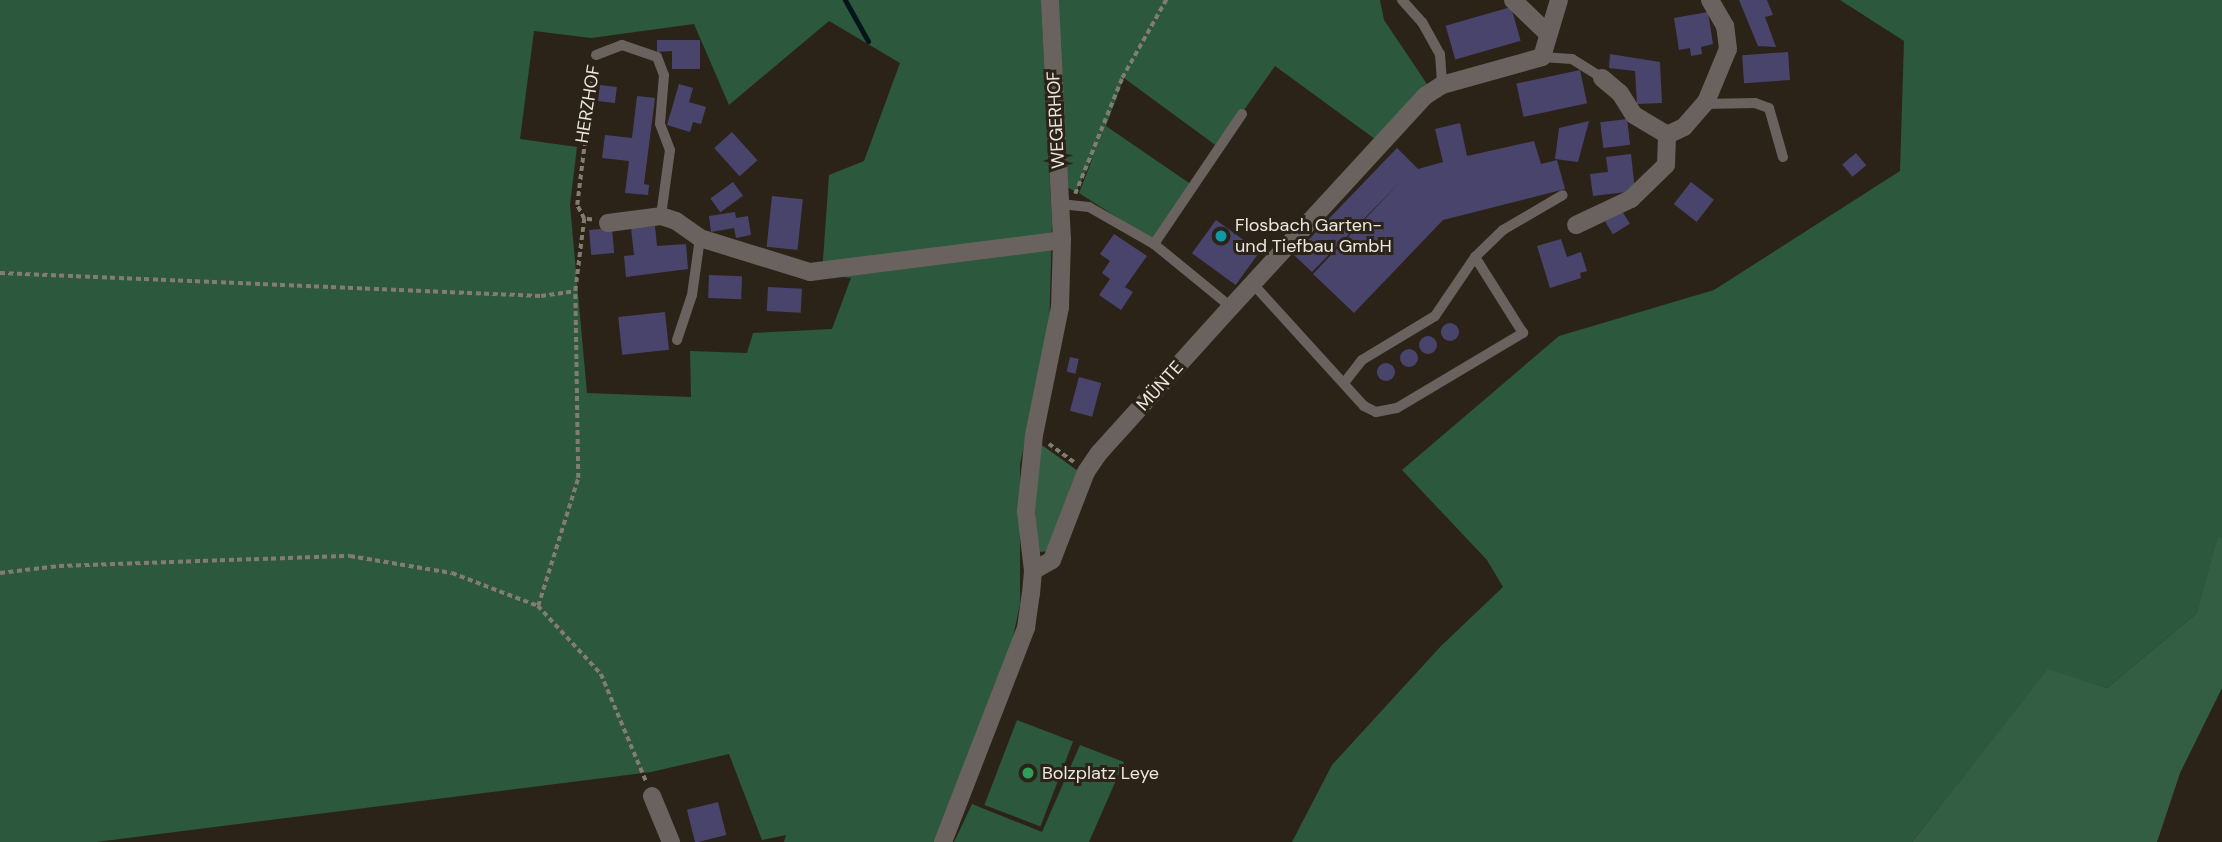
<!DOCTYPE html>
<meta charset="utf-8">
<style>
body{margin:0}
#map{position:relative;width:2222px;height:842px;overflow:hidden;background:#2c2318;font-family:"DM Sans",sans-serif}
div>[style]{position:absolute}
.green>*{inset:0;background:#2c583d;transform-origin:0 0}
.forest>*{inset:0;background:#335e44}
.stream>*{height:5px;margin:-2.5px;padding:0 2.5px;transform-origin:2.5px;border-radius:2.5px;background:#031519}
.building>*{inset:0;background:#49446c;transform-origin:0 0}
.round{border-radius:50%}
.path>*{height:3.5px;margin-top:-1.75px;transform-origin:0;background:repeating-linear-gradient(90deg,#837c72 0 5px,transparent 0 8.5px)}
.service>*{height:10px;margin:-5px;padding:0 5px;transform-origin:5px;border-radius:5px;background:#69625e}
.minor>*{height:18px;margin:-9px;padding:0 9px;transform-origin:9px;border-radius:9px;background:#69625e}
.dots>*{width:19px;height:19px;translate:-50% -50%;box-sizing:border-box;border:4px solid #2c2318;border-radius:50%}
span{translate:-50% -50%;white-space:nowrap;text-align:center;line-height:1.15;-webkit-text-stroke:6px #2c2318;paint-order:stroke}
.street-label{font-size:18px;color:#ede7df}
.poi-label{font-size:18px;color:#ede7df}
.left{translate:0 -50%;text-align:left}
</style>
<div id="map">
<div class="green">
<div style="clip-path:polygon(evenodd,0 0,1041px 0,1052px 224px,1049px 335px,1020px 464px,1020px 604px,1012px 642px,935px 842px,784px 842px,786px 835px,762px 840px,729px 754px,651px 772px,96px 842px,0 842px,0 0,829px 21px,900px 63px,864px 161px,829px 175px,822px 274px,851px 278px,832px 329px,753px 333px,747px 353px,690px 351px,691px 397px,587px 393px,570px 205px,577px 147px,520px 139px,534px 31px,591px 38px,694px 24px,729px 105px,829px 21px)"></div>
<div style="clip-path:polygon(1056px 0,1380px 0,1384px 20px,1427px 84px,1379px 142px,1275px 66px,1218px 147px,1124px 78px,1106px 126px,1192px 185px,1154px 241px,1079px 193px,1094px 155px,1076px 192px,1065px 186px)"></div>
<div style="clip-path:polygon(1840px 0,2222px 0,2222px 538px,2197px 613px,2107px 688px,2048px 670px,1912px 842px,1292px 842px,1332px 765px,1441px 646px,1503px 587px,1487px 560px,1402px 470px,1559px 336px,1714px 290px,1900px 171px,1904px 41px)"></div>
<div style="left:1017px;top:720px;width:60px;height:91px;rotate:21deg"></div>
<div style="clip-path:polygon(1080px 745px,1124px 762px,1089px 842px,954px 842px,972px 804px,1042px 832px)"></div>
</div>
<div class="forest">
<div style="clip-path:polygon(1039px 443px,1078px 471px,1051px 551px,1038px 552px,1033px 480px)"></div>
<div style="clip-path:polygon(2218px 537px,2222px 538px,2222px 688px,2180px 773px,2157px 842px,1912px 842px,2048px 669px,2107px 688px,2197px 613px)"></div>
</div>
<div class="stream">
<div style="left:845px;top:0;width:47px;rotate:60.7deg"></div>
</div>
<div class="building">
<div style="clip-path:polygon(1739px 0,1767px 0,1773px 15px,1765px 17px,1776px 47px,1758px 46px)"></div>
<div style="left:1511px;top:7px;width:35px;height:68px;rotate:74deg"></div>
<div style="clip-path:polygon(1708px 12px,1713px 44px,1701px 47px,1702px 54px,1691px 56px,1690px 48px,1679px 50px,1674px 18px)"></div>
<div style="clip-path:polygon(657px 40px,700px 40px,700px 69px,672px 69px,672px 51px,657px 52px)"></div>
<div style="left:1788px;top:52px;width:28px;height:46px;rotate:86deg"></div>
<div style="clip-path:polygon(1610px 54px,1660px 62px,1662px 103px,1637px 104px,1635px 71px,1609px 68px)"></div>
<div style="left:1580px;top:70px;width:34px;height:65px;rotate:78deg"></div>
<div style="clip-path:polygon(679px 84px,693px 88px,689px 102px,706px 107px,701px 124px,693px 122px,690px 132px,667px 125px)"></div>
<div style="left:600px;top:85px;width:17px;height:16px;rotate:7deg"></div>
<div style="clip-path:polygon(637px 96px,655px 98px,644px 184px,649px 185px,648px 195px,625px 193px,629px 161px,602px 158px,605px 135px,632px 138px)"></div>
<div style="left:1627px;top:119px;width:26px;height:27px;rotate:83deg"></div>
<div style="clip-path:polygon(1589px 121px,1578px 162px,1555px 159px,1559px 128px)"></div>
<div style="clip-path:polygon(1460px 123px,1467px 156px,1534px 141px,1541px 164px,1557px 160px,1565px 189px,1443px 220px,1354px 313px,1313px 274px,1401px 181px,1312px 272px,1294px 255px,1397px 148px,1418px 169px,1443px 162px,1435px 129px)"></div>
<div style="left:732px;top:132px;width:38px;height:24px;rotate:48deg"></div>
<div style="left:1856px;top:153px;width:16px;height:18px;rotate:50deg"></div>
<div style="clip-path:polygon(1631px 154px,1635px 191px,1593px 196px,1590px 174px,1608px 172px,1606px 157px)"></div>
<div style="left:733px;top:182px;width:17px;height:28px;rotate:54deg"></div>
<div style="left:1691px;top:182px;width:29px;height:28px;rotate:38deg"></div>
<div style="left:772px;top:196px;width:31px;height:51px;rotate:6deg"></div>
<div style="left:1622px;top:211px;width:15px;height:20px;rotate:58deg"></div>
<div style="clip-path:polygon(735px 212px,736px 218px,748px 216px,751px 235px,736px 238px,734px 228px,711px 232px,709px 216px)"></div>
<div style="left:1216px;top:220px;width:54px;height:41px;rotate:36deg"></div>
<div style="clip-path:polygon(655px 226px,657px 246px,686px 244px,688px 269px,626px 277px,624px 256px,634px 255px,631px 228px)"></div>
<div style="left:612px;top:228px;width:25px;height:23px;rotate:85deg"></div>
<div style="clip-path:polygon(1114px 234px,1147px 256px,1125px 287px,1133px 292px,1121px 310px,1099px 295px,1110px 279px,1102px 273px,1110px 261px,1100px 254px)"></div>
<div style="clip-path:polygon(1561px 239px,1567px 257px,1581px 252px,1587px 271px,1580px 273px,1581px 278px,1550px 288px,1537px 246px)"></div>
<div style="left:709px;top:275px;width:33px;height:23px;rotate:2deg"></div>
<div style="left:768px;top:287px;width:34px;height:24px;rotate:3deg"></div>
<div style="left:665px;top:312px;width:38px;height:47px;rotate:84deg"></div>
<div class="round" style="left:1441px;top:323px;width:18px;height:18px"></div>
<div class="round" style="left:1419px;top:336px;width:18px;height:18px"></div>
<div class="round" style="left:1400px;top:349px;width:18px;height:18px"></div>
<div style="left:1070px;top:357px;width:9px;height:15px;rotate:13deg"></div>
<div class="round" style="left:1377px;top:363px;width:18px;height:18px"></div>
<div style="left:1079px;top:377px;width:23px;height:35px;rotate:15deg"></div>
<div style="left:718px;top:802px;width:34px;height:32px;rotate:76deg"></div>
</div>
<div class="path">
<div style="left:1075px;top:194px;width:125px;rotate:-67.9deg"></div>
<div style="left:1122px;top:78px;width:90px;rotate:-60.6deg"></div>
<div style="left:592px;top:220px;width:8px;rotate:-173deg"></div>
<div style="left:584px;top:219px;width:16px;rotate:-117deg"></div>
<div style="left:577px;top:205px;width:140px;rotate:-83deg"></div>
<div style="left:0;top:273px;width:541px;rotate:2.43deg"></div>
<div style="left:541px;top:296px;width:34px;rotate:-8deg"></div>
<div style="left:575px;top:291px;width:73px;rotate:-82.9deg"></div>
<div style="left:1049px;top:444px;width:31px;rotate:36deg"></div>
<div style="left:0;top:573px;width:59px;rotate:-6.8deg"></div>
<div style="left:59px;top:566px;width:291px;rotate:-2deg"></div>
<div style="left:350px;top:556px;width:103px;rotate:9.5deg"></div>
<div style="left:452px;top:573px;width:92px;rotate:21deg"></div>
<div style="left:538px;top:606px;width:93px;rotate:47.2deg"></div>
<div style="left:601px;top:674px;width:116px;rotate:67.2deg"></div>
<div style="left:538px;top:606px;width:134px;rotate:-72.6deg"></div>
<div style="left:578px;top:478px;width:187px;rotate:-90.9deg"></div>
</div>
<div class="service">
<div style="left:1402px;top:0;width:30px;rotate:48deg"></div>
<div style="left:1422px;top:22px;width:37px;rotate:61deg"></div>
<div style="left:1440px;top:54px;width:31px;rotate:86deg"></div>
<div style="left:596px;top:55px;width:28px;rotate:-21deg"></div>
<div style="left:622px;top:45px;width:37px;rotate:19deg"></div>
<div style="left:657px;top:57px;width:19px;rotate:69deg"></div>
<div style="left:664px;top:75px;width:49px;rotate:94.7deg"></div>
<div style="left:660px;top:124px;width:28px;rotate:69deg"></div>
<div style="left:670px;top:150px;width:67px;rotate:97.8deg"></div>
<div style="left:1542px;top:57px;width:30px;rotate:4deg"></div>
<div style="left:1572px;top:59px;width:36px;rotate:32deg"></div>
<div style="left:1704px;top:104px;width:51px;rotate:-1.1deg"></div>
<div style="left:1755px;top:103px;width:15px;rotate:20deg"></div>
<div style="left:1769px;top:108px;width:51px;rotate:74.1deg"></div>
<div style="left:1060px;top:204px;width:29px;rotate:6deg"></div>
<div style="left:1089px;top:207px;width:75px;rotate:29.6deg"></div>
<div style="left:1253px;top:284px;width:165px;rotate:47.7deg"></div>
<div style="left:1364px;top:406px;width:13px;rotate:27deg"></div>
<div style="left:1376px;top:412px;width:21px;rotate:-11deg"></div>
<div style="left:1397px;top:408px;width:147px;rotate:-30.8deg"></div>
<div style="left:1523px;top:333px;width:90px;rotate:-122.3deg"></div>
<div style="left:1231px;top:307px;width:99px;rotate:-140.7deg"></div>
<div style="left:1154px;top:244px;width:157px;rotate:-55.9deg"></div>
<div style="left:677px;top:340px;width:47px;rotate:-71.6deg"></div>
<div style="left:692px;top:295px;width:58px;rotate:-82deg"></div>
<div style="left:1344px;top:383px;width:29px;rotate:-52deg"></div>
<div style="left:1362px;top:360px;width:85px;rotate:-31.1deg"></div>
<div style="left:1435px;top:316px;width:71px;rotate:-55.9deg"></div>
<div style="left:1475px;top:257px;width:39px;rotate:-44deg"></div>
<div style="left:1503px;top:230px;width:69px;rotate:-30.3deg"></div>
</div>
<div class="minor">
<div style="left:1513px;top:0;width:46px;rotate:44.1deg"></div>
<div style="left:1602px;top:78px;width:23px;rotate:40deg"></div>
<div style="left:1620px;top:93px;width:26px;rotate:58deg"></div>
<div style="left:1634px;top:115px;width:39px;rotate:31deg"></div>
<div style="left:1667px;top:135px;width:19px;rotate:-25deg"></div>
<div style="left:1684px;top:127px;width:33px;rotate:-49deg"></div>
<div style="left:1706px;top:102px;width:57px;rotate:-67.5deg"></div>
<div style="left:1728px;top:49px;width:23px;rotate:-97deg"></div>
<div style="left:1725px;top:26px;width:30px;rotate:-120deg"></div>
<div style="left:608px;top:223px;width:53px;rotate:-7.5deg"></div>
<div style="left:661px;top:216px;width:16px;rotate:18deg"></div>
<div style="left:676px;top:221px;width:29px;rotate:35deg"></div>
<div style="left:700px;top:238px;width:115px;rotate:17.2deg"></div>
<div style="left:810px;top:272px;width:254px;rotate:-7.2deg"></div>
<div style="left:1576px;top:225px;width:61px;rotate:-25.3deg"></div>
<div style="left:1631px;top:199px;width:49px;rotate:-44.2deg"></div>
<div style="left:1666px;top:165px;width:30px;rotate:-88deg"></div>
<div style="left:1033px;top:571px;width:22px;rotate:-30deg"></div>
<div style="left:1052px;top:560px;width:94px;rotate:-68.9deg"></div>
<div style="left:1086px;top:472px;width:23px;rotate:-56deg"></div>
<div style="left:1099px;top:453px;width:197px;rotate:-47.9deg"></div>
<div style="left:1231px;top:307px;width:287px;rotate:-47.4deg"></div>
<div style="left:1425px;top:96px;width:20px;rotate:-33deg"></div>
<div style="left:1442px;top:85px;width:104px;rotate:-15.6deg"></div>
<div style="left:1542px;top:57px;width:59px;rotate:-73.4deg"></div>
<div style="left:652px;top:796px;width:50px;rotate:67.6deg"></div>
<div style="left:943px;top:842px;width:230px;rotate:-68.8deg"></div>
<div style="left:1026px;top:628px;width:34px;rotate:-82deg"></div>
<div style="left:1031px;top:594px;width:23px;rotate:-85deg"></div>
<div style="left:1033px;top:571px;width:60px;rotate:-96.7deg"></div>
<div style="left:1026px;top:511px;width:76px;rotate:-84deg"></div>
<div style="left:1034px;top:435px;width:131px;rotate:-78.5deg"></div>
<div style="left:1060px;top:307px;width:67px;rotate:-88.3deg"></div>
<div style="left:1062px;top:240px;width:240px;rotate:-92.9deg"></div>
</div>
<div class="dots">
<div style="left:1221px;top:236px;background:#0f9aa8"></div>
<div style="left:1028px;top:773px;background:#2e9e5b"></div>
</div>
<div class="street-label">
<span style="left:588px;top:104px;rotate:-81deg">HERZHOF</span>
<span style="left:1056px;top:120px;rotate:-93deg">WEGERHOF</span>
<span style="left:1160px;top:386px;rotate:-48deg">MÜNTE</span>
</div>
<div class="poi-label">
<span class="left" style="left:1235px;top:236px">Flosbach Garten-<br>und Tiefbau GmbH</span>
<span class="left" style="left:1042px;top:773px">Bolzplatz Leye</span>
</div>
</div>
